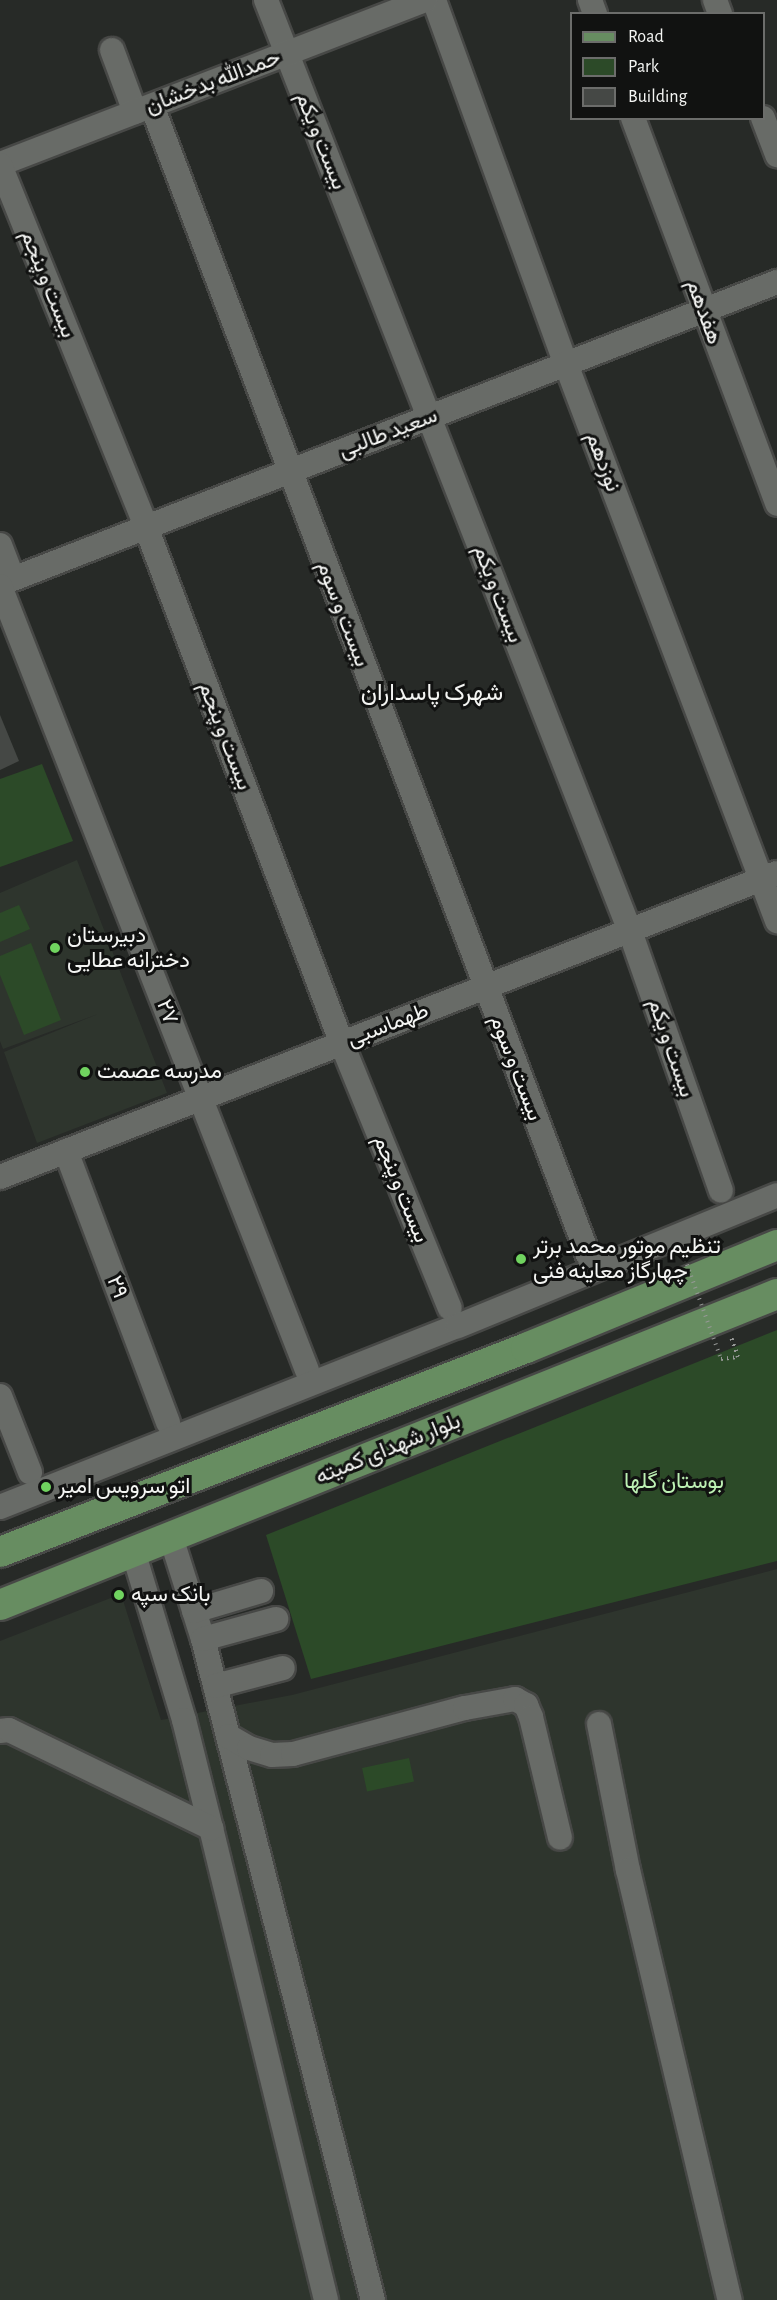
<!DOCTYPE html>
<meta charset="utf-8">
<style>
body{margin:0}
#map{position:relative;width:777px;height:2300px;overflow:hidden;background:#272a27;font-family:"Alegreya Sans",Vazirmatn,sans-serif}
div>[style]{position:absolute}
.built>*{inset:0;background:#2e352d}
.green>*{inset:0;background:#2c4a28;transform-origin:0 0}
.building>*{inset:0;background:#454845}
.path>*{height:4px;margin-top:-2px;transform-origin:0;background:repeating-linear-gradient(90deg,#979997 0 1.5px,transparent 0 6px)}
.roads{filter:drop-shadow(2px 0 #474846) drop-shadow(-2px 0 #474846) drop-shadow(0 2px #474846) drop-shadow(0 -2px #474846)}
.minor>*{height:24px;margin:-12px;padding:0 12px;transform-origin:12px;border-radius:12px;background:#686b67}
.major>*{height:30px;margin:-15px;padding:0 15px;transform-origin:15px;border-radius:15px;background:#678d61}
.path-bridge>*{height:4px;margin-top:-2px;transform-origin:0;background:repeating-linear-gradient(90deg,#979997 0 1.5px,transparent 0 6px)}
.dots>*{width:16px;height:16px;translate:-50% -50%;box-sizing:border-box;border:3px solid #111211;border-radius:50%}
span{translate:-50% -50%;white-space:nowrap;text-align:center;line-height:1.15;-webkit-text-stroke:6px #111211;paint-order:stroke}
.street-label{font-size:22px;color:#f4f5f3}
.poi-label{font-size:22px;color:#f4f5f3}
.left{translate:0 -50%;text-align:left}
.park-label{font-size:22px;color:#bdf1b4}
.neighbourhood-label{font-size:24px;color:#f4f5f3}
.legend{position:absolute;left:570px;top:12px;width:195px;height:108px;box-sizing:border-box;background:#111211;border:2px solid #6c6d6b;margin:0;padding:8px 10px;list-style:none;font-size:18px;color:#f4f5f3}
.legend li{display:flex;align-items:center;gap:12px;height:30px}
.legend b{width:30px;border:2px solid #6c6d6b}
</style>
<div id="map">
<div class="built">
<div style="clip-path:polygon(77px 860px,167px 1093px,37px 1143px,4px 1052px,98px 1014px,3px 1049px,0 1041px,0 893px)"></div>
<div style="clip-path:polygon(777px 1569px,777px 2300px,0 2300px,0 1641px,121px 1594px,161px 1720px,292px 1695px)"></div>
</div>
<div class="green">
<div style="clip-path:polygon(42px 764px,73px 841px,0 867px,0 779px)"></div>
<div style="clip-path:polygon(19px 905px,30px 929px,0 942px,0 913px)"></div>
<div style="clip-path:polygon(31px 943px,61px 1020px,24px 1035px,0 975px,0 956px)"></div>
<div style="clip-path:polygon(777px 1330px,777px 1561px,311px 1679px,266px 1535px)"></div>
<div style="left:409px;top:1758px;width:24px;height:48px;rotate:78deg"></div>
</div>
<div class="building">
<div style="clip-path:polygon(0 715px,19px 761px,0 770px)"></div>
</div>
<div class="path">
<div style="left:721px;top:1359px;width:17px;rotate:-7deg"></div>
<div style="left:738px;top:1357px;width:21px;rotate:-109deg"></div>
</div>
<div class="roads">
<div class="minor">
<div style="left:266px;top:0;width:1000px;rotate:68.65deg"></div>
<div style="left:630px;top:931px;width:275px;rotate:70.7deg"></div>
<div style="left:434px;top:0;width:387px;rotate:70.1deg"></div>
<div style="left:566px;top:364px;width:596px;rotate:69.25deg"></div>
<div style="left:590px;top:0;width:15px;rotate:70deg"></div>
<div style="left:715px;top:0;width:15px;rotate:70deg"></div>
<div style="left:112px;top:50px;width:66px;rotate:69.6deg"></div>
<div style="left:152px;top:106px;width:1229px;rotate:69.22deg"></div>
<div style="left:633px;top:118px;width:412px;rotate:69.5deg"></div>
<div style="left:763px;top:118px;width:40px;rotate:69deg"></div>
<div style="left:0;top:164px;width:456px;rotate:-21.1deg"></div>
<div style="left:0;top:165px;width:390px;rotate:68deg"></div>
<div style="left:146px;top:527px;width:553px;rotate:69.24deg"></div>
<div style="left:342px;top:1044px;width:285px;rotate:67.8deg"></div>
<div style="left:0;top:545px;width:36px;rotate:69deg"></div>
<div style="left:0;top:584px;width:834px;rotate:-21.24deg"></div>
<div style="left:0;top:586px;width:842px;rotate:68.62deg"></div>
<div style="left:66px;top:1151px;width:290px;rotate:69.4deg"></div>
<div style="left:0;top:1177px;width:834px;rotate:-21.37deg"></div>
<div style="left:0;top:1396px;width:82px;rotate:68.5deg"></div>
<div style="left:0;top:1507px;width:492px;rotate:-21.6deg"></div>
<div style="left:458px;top:1326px;width:345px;rotate:-22.3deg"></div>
<div style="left:171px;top:1537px;width:107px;rotate:72.6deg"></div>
<div style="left:203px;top:1639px;width:683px;rotate:75.58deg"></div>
<div style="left:133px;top:1551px;width:177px;rotate:73.2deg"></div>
<div style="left:184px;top:1720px;width:111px;rotate:76deg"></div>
<div style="left:211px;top:1828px;width:486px;rotate:76.3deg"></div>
<div style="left:194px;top:1611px;width:70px;rotate:-16.6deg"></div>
<div style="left:203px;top:1639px;width:76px;rotate:-15.3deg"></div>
<div style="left:215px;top:1686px;width:70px;rotate:-14.8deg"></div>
<div style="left:599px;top:1724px;width:149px;rotate:78.8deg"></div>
<div style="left:628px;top:1870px;width:442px;rotate:76.7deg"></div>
<div style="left:0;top:1731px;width:9px;rotate:-6deg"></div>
<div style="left:9px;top:1730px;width:225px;rotate:25.9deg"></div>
<div style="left:228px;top:1736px;width:24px;rotate:30deg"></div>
<div style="left:249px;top:1748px;width:24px;rotate:17deg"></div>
<div style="left:272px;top:1755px;width:21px;rotate:-3deg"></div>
<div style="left:293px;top:1754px;width:178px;rotate:-15deg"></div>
<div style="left:465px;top:1708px;width:51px;rotate:-10.2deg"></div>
<div style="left:515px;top:1699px;width:13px;rotate:29deg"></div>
<div style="left:526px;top:1705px;width:13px;rotate:67deg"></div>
<div style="left:531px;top:1717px;width:124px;rotate:76.5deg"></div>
</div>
<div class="major">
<div style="left:0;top:1552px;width:564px;rotate:-21.2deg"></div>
<div style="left:526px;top:1348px;width:271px;rotate:-22.3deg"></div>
<div style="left:0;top:1605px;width:837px;rotate:-21.81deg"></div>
</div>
</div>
<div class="path-bridge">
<div style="left:685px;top:1259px;width:106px;rotate:70.2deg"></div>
</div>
<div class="dots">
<div style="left:55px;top:948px;background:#70d35f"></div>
<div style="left:85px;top:1072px;background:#70d35f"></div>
<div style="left:521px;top:1259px;background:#70d35f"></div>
<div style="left:46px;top:1487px;background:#70d35f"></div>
<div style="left:119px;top:1595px;background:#70d35f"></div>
</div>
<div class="street-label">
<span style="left:213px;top:82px;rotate:-21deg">حمدالله بدخشان</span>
<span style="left:321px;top:141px;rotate:68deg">بیست و یکم</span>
<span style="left:48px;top:284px;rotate:68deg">بیست و پنجم</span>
<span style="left:704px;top:312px;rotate:70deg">هفدهم</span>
<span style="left:388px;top:433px;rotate:-21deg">سعید طالبی</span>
<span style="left:603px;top:462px;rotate:69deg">نوزدهم</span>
<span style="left:498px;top:594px;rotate:69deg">بیست و یکم</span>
<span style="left:343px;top:614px;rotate:69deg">بیست و سوم</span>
<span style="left:225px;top:736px;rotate:69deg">بیست و پنجم</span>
<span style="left:167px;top:1012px;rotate:69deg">۲۷</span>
<span style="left:388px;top:1025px;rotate:-21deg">طهماسبی</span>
<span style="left:671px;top:1048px;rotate:71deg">بیست و یکم</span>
<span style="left:516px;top:1068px;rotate:69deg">بیست و سوم</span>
<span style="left:401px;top:1189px;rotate:68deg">بیست و پنجم</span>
<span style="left:117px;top:1287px;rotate:69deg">۲۹</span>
<span style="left:388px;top:1449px;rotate:-22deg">بلوار شهدای کمیته</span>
</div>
<div class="poi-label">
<span class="left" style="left:67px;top:948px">دبیرستان<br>دخترانه عطایی</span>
<span class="left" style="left:97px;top:1072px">مدرسه عصمت</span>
<span class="left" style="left:533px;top:1259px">تنظیم موتور محمد برتر<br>چهارگاز معاینه فنی</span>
<span class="left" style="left:58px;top:1487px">اتو سرویس امیر</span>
<span class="left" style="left:131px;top:1595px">بانک سپه</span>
</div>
<div class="park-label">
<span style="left:674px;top:1482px">بوستان گلها</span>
</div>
<div class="neighbourhood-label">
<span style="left:432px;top:694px">شهرک پاسداران</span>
</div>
<ul class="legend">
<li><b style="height:8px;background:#678d61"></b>Road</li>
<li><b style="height:16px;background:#2c4a28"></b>Park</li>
<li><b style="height:16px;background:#454845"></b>Building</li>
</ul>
</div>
